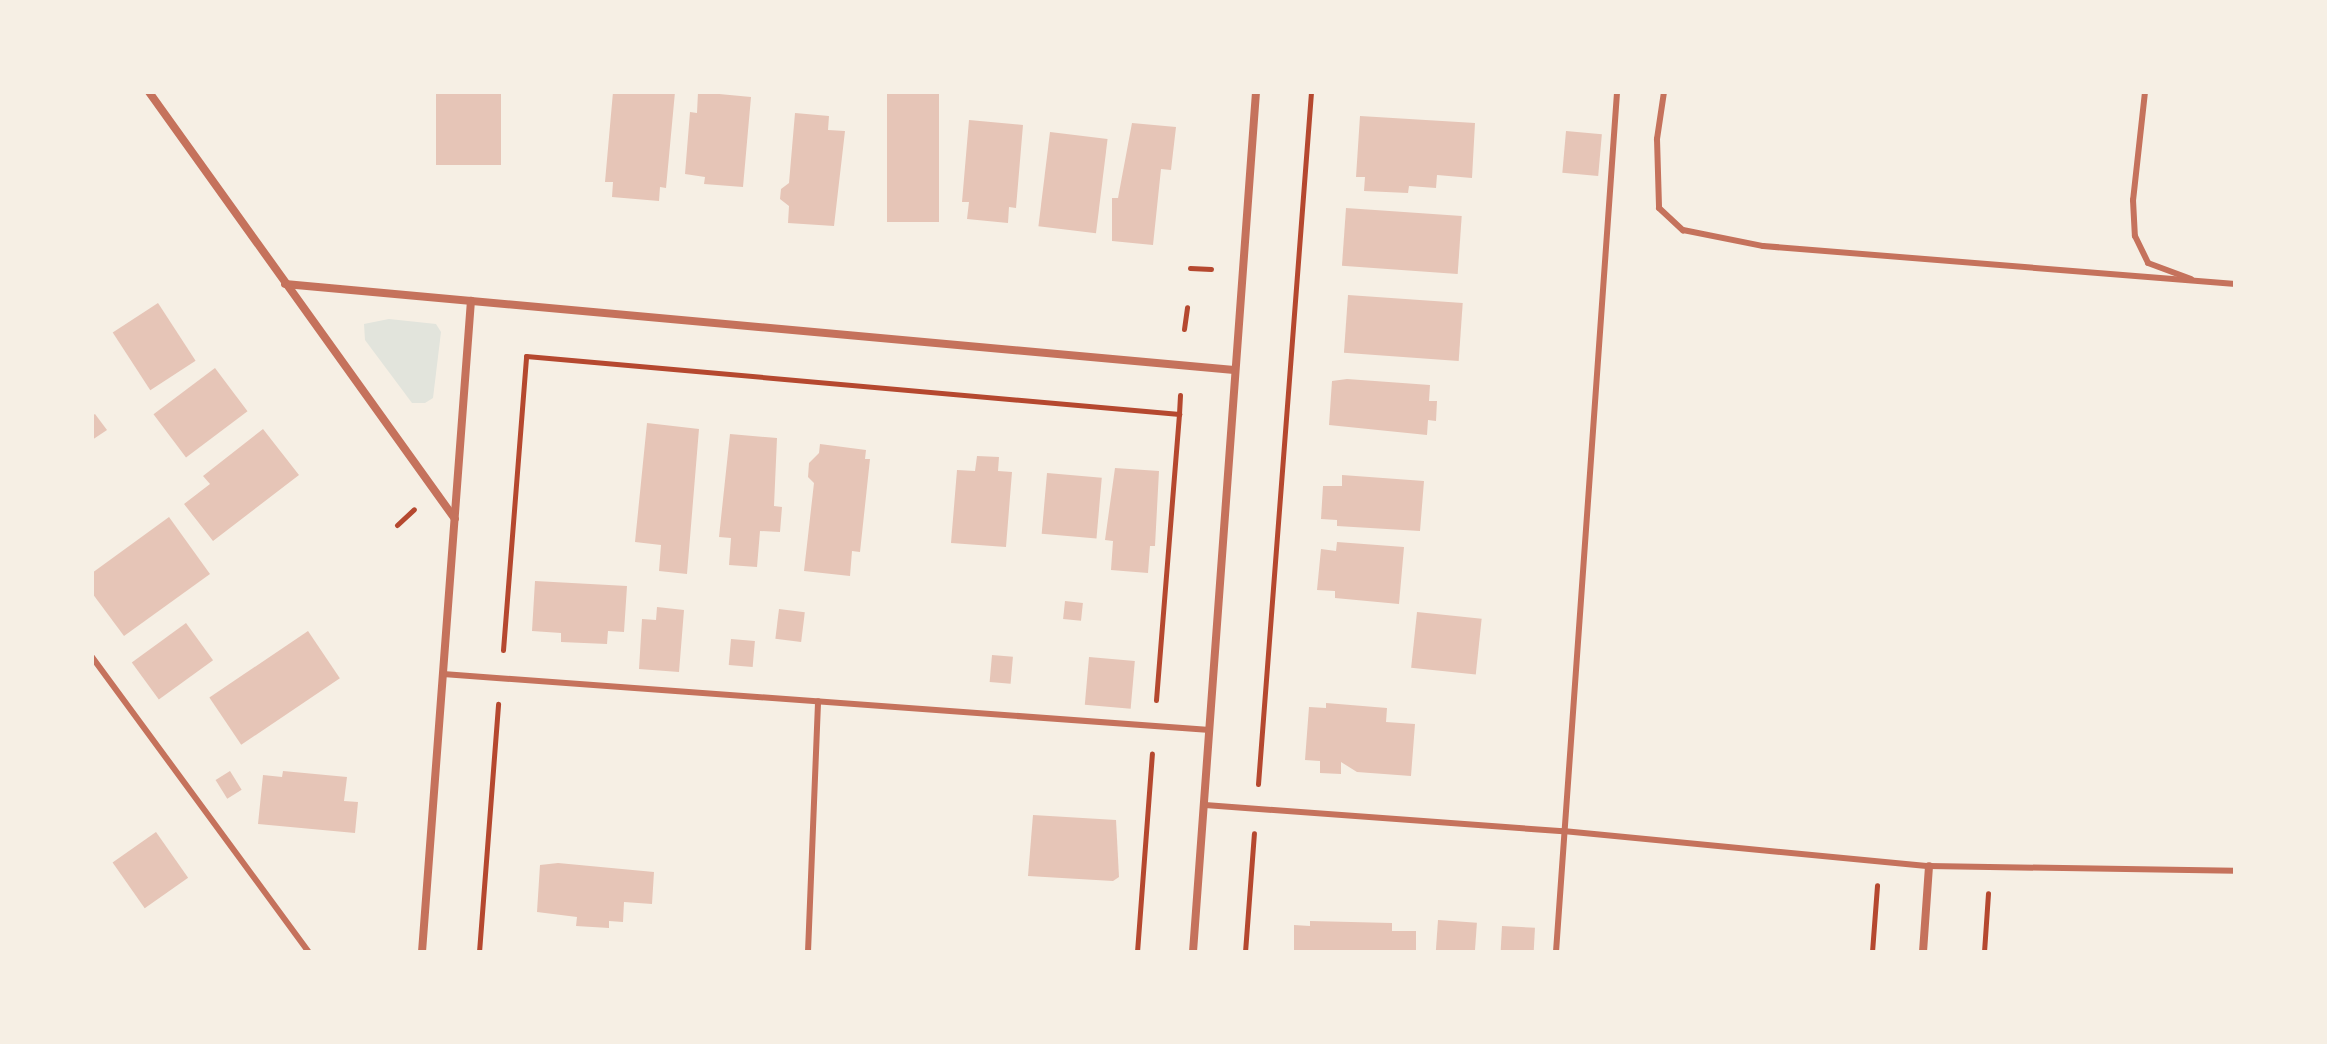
<!DOCTYPE html>
<style>
body{margin:0}
#map{position:relative;width:2327px;height:1044px;overflow:hidden;background:#f6efe4;font-family:"Sofia Sans Condensed",sans-serif}
div>[style]{position:absolute}
.green>*{inset:0;background:#e2e4dc}
.building>*{inset:0;background:#e6c5b7;transform-origin:0 0}
.path>*{height:5px;margin:-2.5px;padding:0 2.5px;transform-origin:2.5px;border-radius:2.5px;background:#b5482f}
.service>*{height:6px;margin:-3px;padding:0 3px;transform-origin:3px;border-radius:3px;background:#c5725c}
.minor>*{height:8px;margin:-4px;padding:0 4px;transform-origin:4px;border-radius:4px;background:#c5725c}
span{translate:-50% -50%;white-space:nowrap;text-align:center;line-height:1.15;-webkit-text-stroke:8px #f6efe4;paint-order:stroke}
.frame{position:absolute;inset:0;border:94px solid #f6efe4;pointer-events:none}
</style>
<div id="map">
<div class="green">
<div style="clip-path:polygon(389px 319px,436px 324px,441px 332px,433px 398px,425px 403px,412px 403px,365px 340px,364px 324px)"></div>
</div>
<div class="building">
<div style="left:436px;top:92px;width:65px;height:73px"></div>
<div style="clip-path:polygon(613px 92px,675px 92px,666px 188px,660px 187px,659px 201px,612px 197px,613px 182px,605px 182px)"></div>
<div style="clip-path:polygon(698px 92px,751px 97px,743px 187px,704px 184px,705px 177px,685px 174px,690px 112px,697px 113px)"></div>
<div style="left:887px;top:92px;width:52px;height:130px"></div>
<div style="clip-path:polygon(795px 113px,829px 116px,828px 130px,845px 131px,834px 226px,788px 223px,789px 206px,780px 199px,781px 189px,789px 183px)"></div>
<div style="clip-path:polygon(1360px 116px,1475px 123px,1472px 178px,1437px 175px,1436px 188px,1409px 186px,1408px 193px,1364px 191px,1365px 177px,1356px 177px)"></div>
<div style="clip-path:polygon(969px 120px,1023px 125px,1016px 208px,1009px 207px,1008px 223px,967px 219px,969px 202px,962px 202px)"></div>
<div style="clip-path:polygon(1132px 123px,1176px 127px,1171px 170px,1161px 169px,1153px 245px,1112px 241px,1112px 198px,1118px 198px)"></div>
<div style="left:1566px;top:131px;width:36px;height:42px;rotate:5deg"></div>
<div style="left:1050px;top:132px;width:58px;height:95px;rotate:7deg"></div>
<div style="left:1346px;top:208px;width:116px;height:58px;rotate:4deg"></div>
<div style="left:1348px;top:295px;width:115px;height:58px;rotate:4deg"></div>
<div style="left:158px;top:303px;width:69px;height:54px;rotate:57deg"></div>
<div style="left:215px;top:368px;width:54px;height:77px;rotate:53deg"></div>
<div style="clip-path:polygon(1347px 379px,1430px 385px,1429px 401px,1437px 401px,1436px 421px,1428px 420px,1427px 435px,1329px 425px,1332px 381px)"></div>
<div style="clip-path:polygon(95px 414px,107px 430px,92px 440px,92px 416px)"></div>
<div style="clip-path:polygon(647px 423px,699px 429px,687px 574px,659px 571px,661px 545px,635px 542px)"></div>
<div style="clip-path:polygon(263px 429px,299px 475px,213px 541px,184px 504px,210px 484px,203px 476px)"></div>
<div style="clip-path:polygon(730px 434px,777px 438px,774px 506px,782px 507px,780px 532px,760px 531px,757px 567px,729px 565px,731px 538px,719px 537px)"></div>
<div style="clip-path:polygon(820px 444px,866px 450px,865px 459px,870px 459px,860px 552px,852px 551px,850px 576px,804px 571px,814px 483px,808px 477px,809px 463px,819px 453px)"></div>
<div style="clip-path:polygon(977px 456px,999px 457px,998px 471px,1012px 472px,1006px 547px,951px 543px,957px 470px,975px 471px)"></div>
<div style="clip-path:polygon(1115px 468px,1159px 471px,1155px 546px,1150px 546px,1148px 573px,1111px 570px,1113px 541px,1105px 540px)"></div>
<div style="left:1047px;top:473px;width:55px;height:61px;rotate:5deg"></div>
<div style="clip-path:polygon(1342px 475px,1424px 481px,1420px 531px,1337px 526px,1337px 520px,1321px 519px,1323px 486px,1342px 486px)"></div>
<div style="clip-path:polygon(169px 517px,210px 574px,124px 636px,92px 593px,92px 573px)"></div>
<div style="clip-path:polygon(1337px 542px,1404px 547px,1399px 604px,1335px 598px,1335px 591px,1317px 590px,1321px 549px,1336px 551px)"></div>
<div style="clip-path:polygon(535px 581px,627px 586px,624px 632px,608px 631px,607px 644px,561px 642px,561px 633px,532px 631px)"></div>
<div style="left:1065px;top:601px;width:18px;height:18px;rotate:6deg"></div>
<div style="clip-path:polygon(657px 607px,684px 610px,679px 672px,639px 669px,642px 619px,656px 620px)"></div>
<div style="left:779px;top:609px;width:26px;height:30px;rotate:7deg"></div>
<div style="left:1417px;top:612px;width:65px;height:56px;rotate:6deg"></div>
<div style="left:186px;top:623px;width:46px;height:67px;rotate:54deg"></div>
<div style="left:308px;top:631px;width:57px;height:119px;rotate:56deg"></div>
<div style="left:731px;top:639px;width:24px;height:26px;rotate:5deg"></div>
<div style="left:992px;top:655px;width:21px;height:27px;rotate:5deg"></div>
<div style="left:1089px;top:657px;width:46px;height:48px;rotate:5deg"></div>
<div style="clip-path:polygon(1326px 703px,1387px 708px,1386px 722px,1415px 724px,1411px 776px,1357px 772px,1341px 762px,1341px 774px,1320px 773px,1320px 761px,1305px 760px,1309px 707px,1326px 708px)"></div>
<div style="left:230px;top:771px;width:22px;height:17px;rotate:58deg"></div>
<div style="clip-path:polygon(283px 771px,347px 777px,344px 801px,358px 802px,355px 833px,258px 824px,263px 775px,282px 777px)"></div>
<div style="clip-path:polygon(1033px 815px,1116px 820px,1119px 877px,1113px 881px,1028px 876px)"></div>
<div style="left:156px;top:832px;width:56px;height:53px;rotate:55deg"></div>
<div style="clip-path:polygon(558px 863px,654px 872px,652px 904px,624px 902px,623px 922px,609px 921px,609px 928px,576px 926px,577px 917px,537px 912px,540px 865px)"></div>
<div style="left:1438px;top:920px;width:39px;height:32px;rotate:4deg"></div>
<div style="clip-path:polygon(1310px 921px,1392px 923px,1392px 931px,1416px 931px,1416px 952px,1294px 952px,1294px 925px,1310px 926px)"></div>
<div style="left:1502px;top:926px;width:33px;height:26px;rotate:3deg"></div>
</div>
<div class="path">
<div style="left:1190px;top:268px;width:21px;rotate:3deg"></div>
<div style="left:1184px;top:329px;width:22px;rotate:-82deg"></div>
<div style="left:1179px;top:414px;width:19px;rotate:-87deg"></div>
<div style="left:397px;top:525px;width:23px;rotate:-43deg"></div>
<div style="left:503px;top:650px;width:295px;rotate:-85.5deg"></div>
<div style="left:526px;top:356px;width:656px;rotate:5.08deg"></div>
<div style="left:1179px;top:414px;width:287px;rotate:94.6deg"></div>
<div style="left:1258px;top:784px;width:694px;rotate:-85.62deg"></div>
<div style="left:479px;top:952px;width:249px;rotate:-85.6deg"></div>
<div style="left:1137px;top:952px;width:199px;rotate:-85.7deg"></div>
<div style="left:1245px;top:952px;width:119px;rotate:-85.7deg"></div>
<div style="left:1872px;top:952px;width:67px;rotate:-85.7deg"></div>
<div style="left:1984px;top:952px;width:59px;rotate:-86.1deg"></div>
</div>
<div class="service">
<div style="left:1664px;top:92px;width:48px;rotate:98.5deg"></div>
<div style="left:1657px;top:139px;width:69px;rotate:88.3deg"></div>
<div style="left:1659px;top:208px;width:33px;rotate:43deg"></div>
<div style="left:1683px;top:230px;width:82px;rotate:11.3deg"></div>
<div style="left:1763px;top:246px;width:474px;rotate:4.6deg"></div>
<div style="left:2145px;top:92px;width:109px;rotate:96.3deg"></div>
<div style="left:2133px;top:200px;width:36px;rotate:87deg"></div>
<div style="left:2135px;top:236px;width:30px;rotate:64deg"></div>
<div style="left:2148px;top:263px;width:46px;rotate:20.4deg"></div>
<div style="left:92px;top:657px;width:366px;rotate:53.7deg"></div>
<div style="left:443px;top:674px;width:769px;rotate:4.18deg"></div>
<div style="left:1205px;top:805px;width:359px;rotate:4.2deg"></div>
<div style="left:1563px;top:831px;width:368px;rotate:5.5deg"></div>
<div style="left:1929px;top:866px;width:306px;rotate:0.9deg"></div>
<div style="left:808px;top:952px;width:251px;rotate:-87.7deg"></div>
<div style="left:1556px;top:952px;width:862px;rotate:-85.94deg"></div>
</div>
<div class="minor">
<div style="left:149px;top:92px;width:525px;rotate:54.37deg"></div>
<div style="left:285px;top:284px;width:953px;rotate:5.18deg"></div>
<div style="left:422px;top:952px;width:653px;rotate:-85.7deg"></div>
<div style="left:1193px;top:952px;width:862px;rotate:-85.81deg"></div>
<div style="left:1923px;top:952px;width:86px;rotate:-86deg"></div>
</div>
<div class="frame"></div>
</div>
